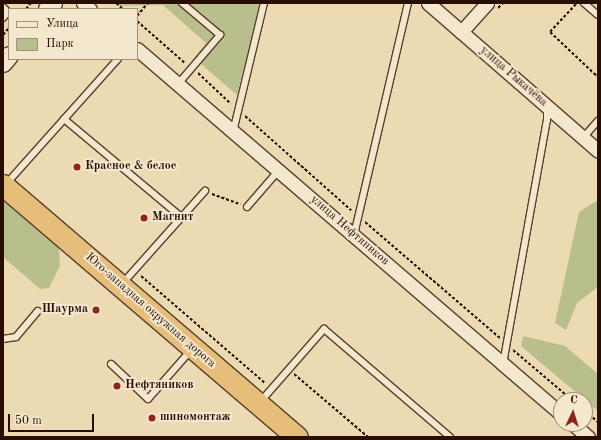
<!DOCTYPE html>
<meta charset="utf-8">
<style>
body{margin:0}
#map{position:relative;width:601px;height:440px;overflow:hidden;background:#ecdab2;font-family:"Old Standard TT",serif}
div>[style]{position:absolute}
.green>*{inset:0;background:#b9bf8c}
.path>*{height:2px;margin-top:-1px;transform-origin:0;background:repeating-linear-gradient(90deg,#280d02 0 3px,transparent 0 5px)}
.roads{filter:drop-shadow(1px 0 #59402e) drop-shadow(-1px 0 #59402e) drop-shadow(0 1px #59402e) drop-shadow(0 -1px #59402e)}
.service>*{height:6px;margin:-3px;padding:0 3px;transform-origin:3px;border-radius:3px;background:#f3e7cd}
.minor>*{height:13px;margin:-6.5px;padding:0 6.5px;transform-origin:6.5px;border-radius:6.5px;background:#f3e7cd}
.secondary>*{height:18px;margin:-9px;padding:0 9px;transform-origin:9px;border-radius:9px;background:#f3e7cd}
.trunk>*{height:21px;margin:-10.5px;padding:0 10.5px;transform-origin:10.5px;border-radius:10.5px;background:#e6bd79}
.dots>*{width:11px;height:11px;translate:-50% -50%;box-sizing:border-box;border:2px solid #f3e7cd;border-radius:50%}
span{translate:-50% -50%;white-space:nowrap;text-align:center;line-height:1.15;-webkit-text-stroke:4px #f3e7cd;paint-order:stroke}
.street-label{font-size:12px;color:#280d02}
.poi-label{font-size:12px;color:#280d02;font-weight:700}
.left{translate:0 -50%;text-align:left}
.right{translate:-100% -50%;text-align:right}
.frame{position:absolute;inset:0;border:4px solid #280d02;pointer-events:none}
.legend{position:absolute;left:8px;top:8px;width:130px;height:52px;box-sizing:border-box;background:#f3e7cd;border:1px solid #a2907c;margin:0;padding:5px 7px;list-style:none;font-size:12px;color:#280d02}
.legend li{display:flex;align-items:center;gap:8px;height:20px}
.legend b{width:20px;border:1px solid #a2907c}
.north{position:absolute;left:553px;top:392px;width:40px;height:40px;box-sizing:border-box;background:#f3e7cd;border:1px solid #a2907c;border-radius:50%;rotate:4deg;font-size:11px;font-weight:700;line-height:16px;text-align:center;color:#280d02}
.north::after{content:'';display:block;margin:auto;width:14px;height:18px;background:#8f2418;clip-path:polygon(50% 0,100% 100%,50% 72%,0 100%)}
.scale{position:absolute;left:8px;top:414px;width:86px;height:18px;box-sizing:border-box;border:2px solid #280d02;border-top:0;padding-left:5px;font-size:12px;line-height:14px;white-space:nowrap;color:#280d02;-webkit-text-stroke:3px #f3e7cd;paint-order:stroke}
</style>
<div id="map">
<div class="green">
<div style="clip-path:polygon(116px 3px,261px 3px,237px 95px,194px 58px,206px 43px,163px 5px,119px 6px)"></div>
<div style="clip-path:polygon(3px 201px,56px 243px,59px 249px,60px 266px,49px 288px,40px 289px,3px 257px)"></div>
<div style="clip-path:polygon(596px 201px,598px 203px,598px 287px,577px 303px,566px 330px,555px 323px,579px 212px)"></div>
<div style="clip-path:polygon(523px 336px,565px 346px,598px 374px,598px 411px,521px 346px)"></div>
</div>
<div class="path">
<div style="left:116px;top:3px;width:9px;rotate:41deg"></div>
<div style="left:576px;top:4px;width:38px;rotate:133deg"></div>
<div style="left:550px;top:32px;width:66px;rotate:43.2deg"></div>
<div style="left:498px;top:8px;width:7px;rotate:-45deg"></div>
<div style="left:26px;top:9px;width:8px;rotate:-50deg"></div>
<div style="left:137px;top:16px;width:17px;rotate:-50deg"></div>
<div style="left:137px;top:21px;width:64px;rotate:41.2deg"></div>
<div style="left:3px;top:35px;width:9px;rotate:-49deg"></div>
<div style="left:198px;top:73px;width:45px;rotate:43.2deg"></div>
<div style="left:245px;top:116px;width:142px;rotate:41.6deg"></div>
<div style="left:212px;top:194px;width:30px;rotate:20deg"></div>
<div style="left:365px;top:222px;width:178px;rotate:40.7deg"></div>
<div style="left:141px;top:276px;width:164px;rotate:40.8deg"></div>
<div style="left:513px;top:350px;width:77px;rotate:40.3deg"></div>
<div style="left:294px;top:374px;width:97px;rotate:40.4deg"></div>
<div style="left:585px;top:411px;width:17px;rotate:40deg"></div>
</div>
<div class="roads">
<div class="service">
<div style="left:584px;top:3px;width:18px;rotate:41deg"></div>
<div style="left:3px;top:7px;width:7px;rotate:45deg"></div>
<div style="left:8px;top:12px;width:8px;rotate:130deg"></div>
<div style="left:178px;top:84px;width:65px;rotate:-49.4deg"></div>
<div style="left:220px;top:35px;width:50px;rotate:-139.9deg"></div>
<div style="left:64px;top:119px;width:153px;rotate:39.9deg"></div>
<div style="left:233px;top:132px;width:133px;rotate:-76.5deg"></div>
<div style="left:583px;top:138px;width:23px;rotate:-49deg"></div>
<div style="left:7px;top:183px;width:166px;rotate:-48.2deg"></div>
<div style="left:247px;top:207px;width:49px;rotate:-49.1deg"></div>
<div style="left:354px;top:235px;width:238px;rotate:-76.9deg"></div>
<div style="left:122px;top:284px;width:125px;rotate:-48.3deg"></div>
<div style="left:3px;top:339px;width:13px;rotate:-9deg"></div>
<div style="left:16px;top:337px;width:34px;rotate:-50deg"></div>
<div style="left:111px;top:364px;width:51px;rotate:43.4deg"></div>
<div style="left:148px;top:399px;width:65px;rotate:-48.7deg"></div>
<div style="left:503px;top:364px;width:248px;rotate:-79.8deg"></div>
<div style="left:547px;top:120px;width:12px;rotate:-90deg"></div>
<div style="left:261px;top:401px;width:96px;rotate:-48.8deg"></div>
<div style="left:324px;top:329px;width:166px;rotate:40.6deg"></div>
</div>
<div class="minor">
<div style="left:83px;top:3px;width:9px;rotate:41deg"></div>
<div style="left:428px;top:3px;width:225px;rotate:41deg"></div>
<div style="left:461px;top:32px;width:39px;rotate:-48deg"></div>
<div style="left:137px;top:49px;width:559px;rotate:40.72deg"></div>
<div style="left:573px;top:424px;width:20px;rotate:41deg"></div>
</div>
<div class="secondary">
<div style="left:48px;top:9px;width:8px;rotate:-50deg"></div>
<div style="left:3px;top:63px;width:9px;rotate:-49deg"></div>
</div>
<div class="trunk">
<div style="left:3px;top:185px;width:387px;rotate:40.6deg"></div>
</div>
</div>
<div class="dots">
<div style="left:77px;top:167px;background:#8f2418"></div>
<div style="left:144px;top:218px;background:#8f2418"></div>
<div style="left:96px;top:310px;background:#8f2418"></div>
<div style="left:117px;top:386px;background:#8f2418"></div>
<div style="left:152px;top:418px;background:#8f2418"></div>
</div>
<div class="street-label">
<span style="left:513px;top:77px;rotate:41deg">улица Рыкачёва</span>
<span style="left:349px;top:231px;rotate:41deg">улица Нефтяников</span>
<span style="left:150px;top:311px;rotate:41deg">Юго-западная окружная дорога</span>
</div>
<div class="poi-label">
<span class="left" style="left:85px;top:167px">Красное &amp; белое</span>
<span class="left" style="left:152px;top:218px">Магнит</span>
<span class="right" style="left:88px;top:310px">Шаурма</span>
<span class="left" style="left:125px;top:386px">Нефтяников</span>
<span class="left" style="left:160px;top:418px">шиномонтаж</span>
</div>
<div class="frame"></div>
<ul class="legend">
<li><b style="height:5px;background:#f3e7cd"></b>Улица</li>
<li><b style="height:11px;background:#b9bf8c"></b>Парк</li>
</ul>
<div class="north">С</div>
<div class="scale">50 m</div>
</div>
